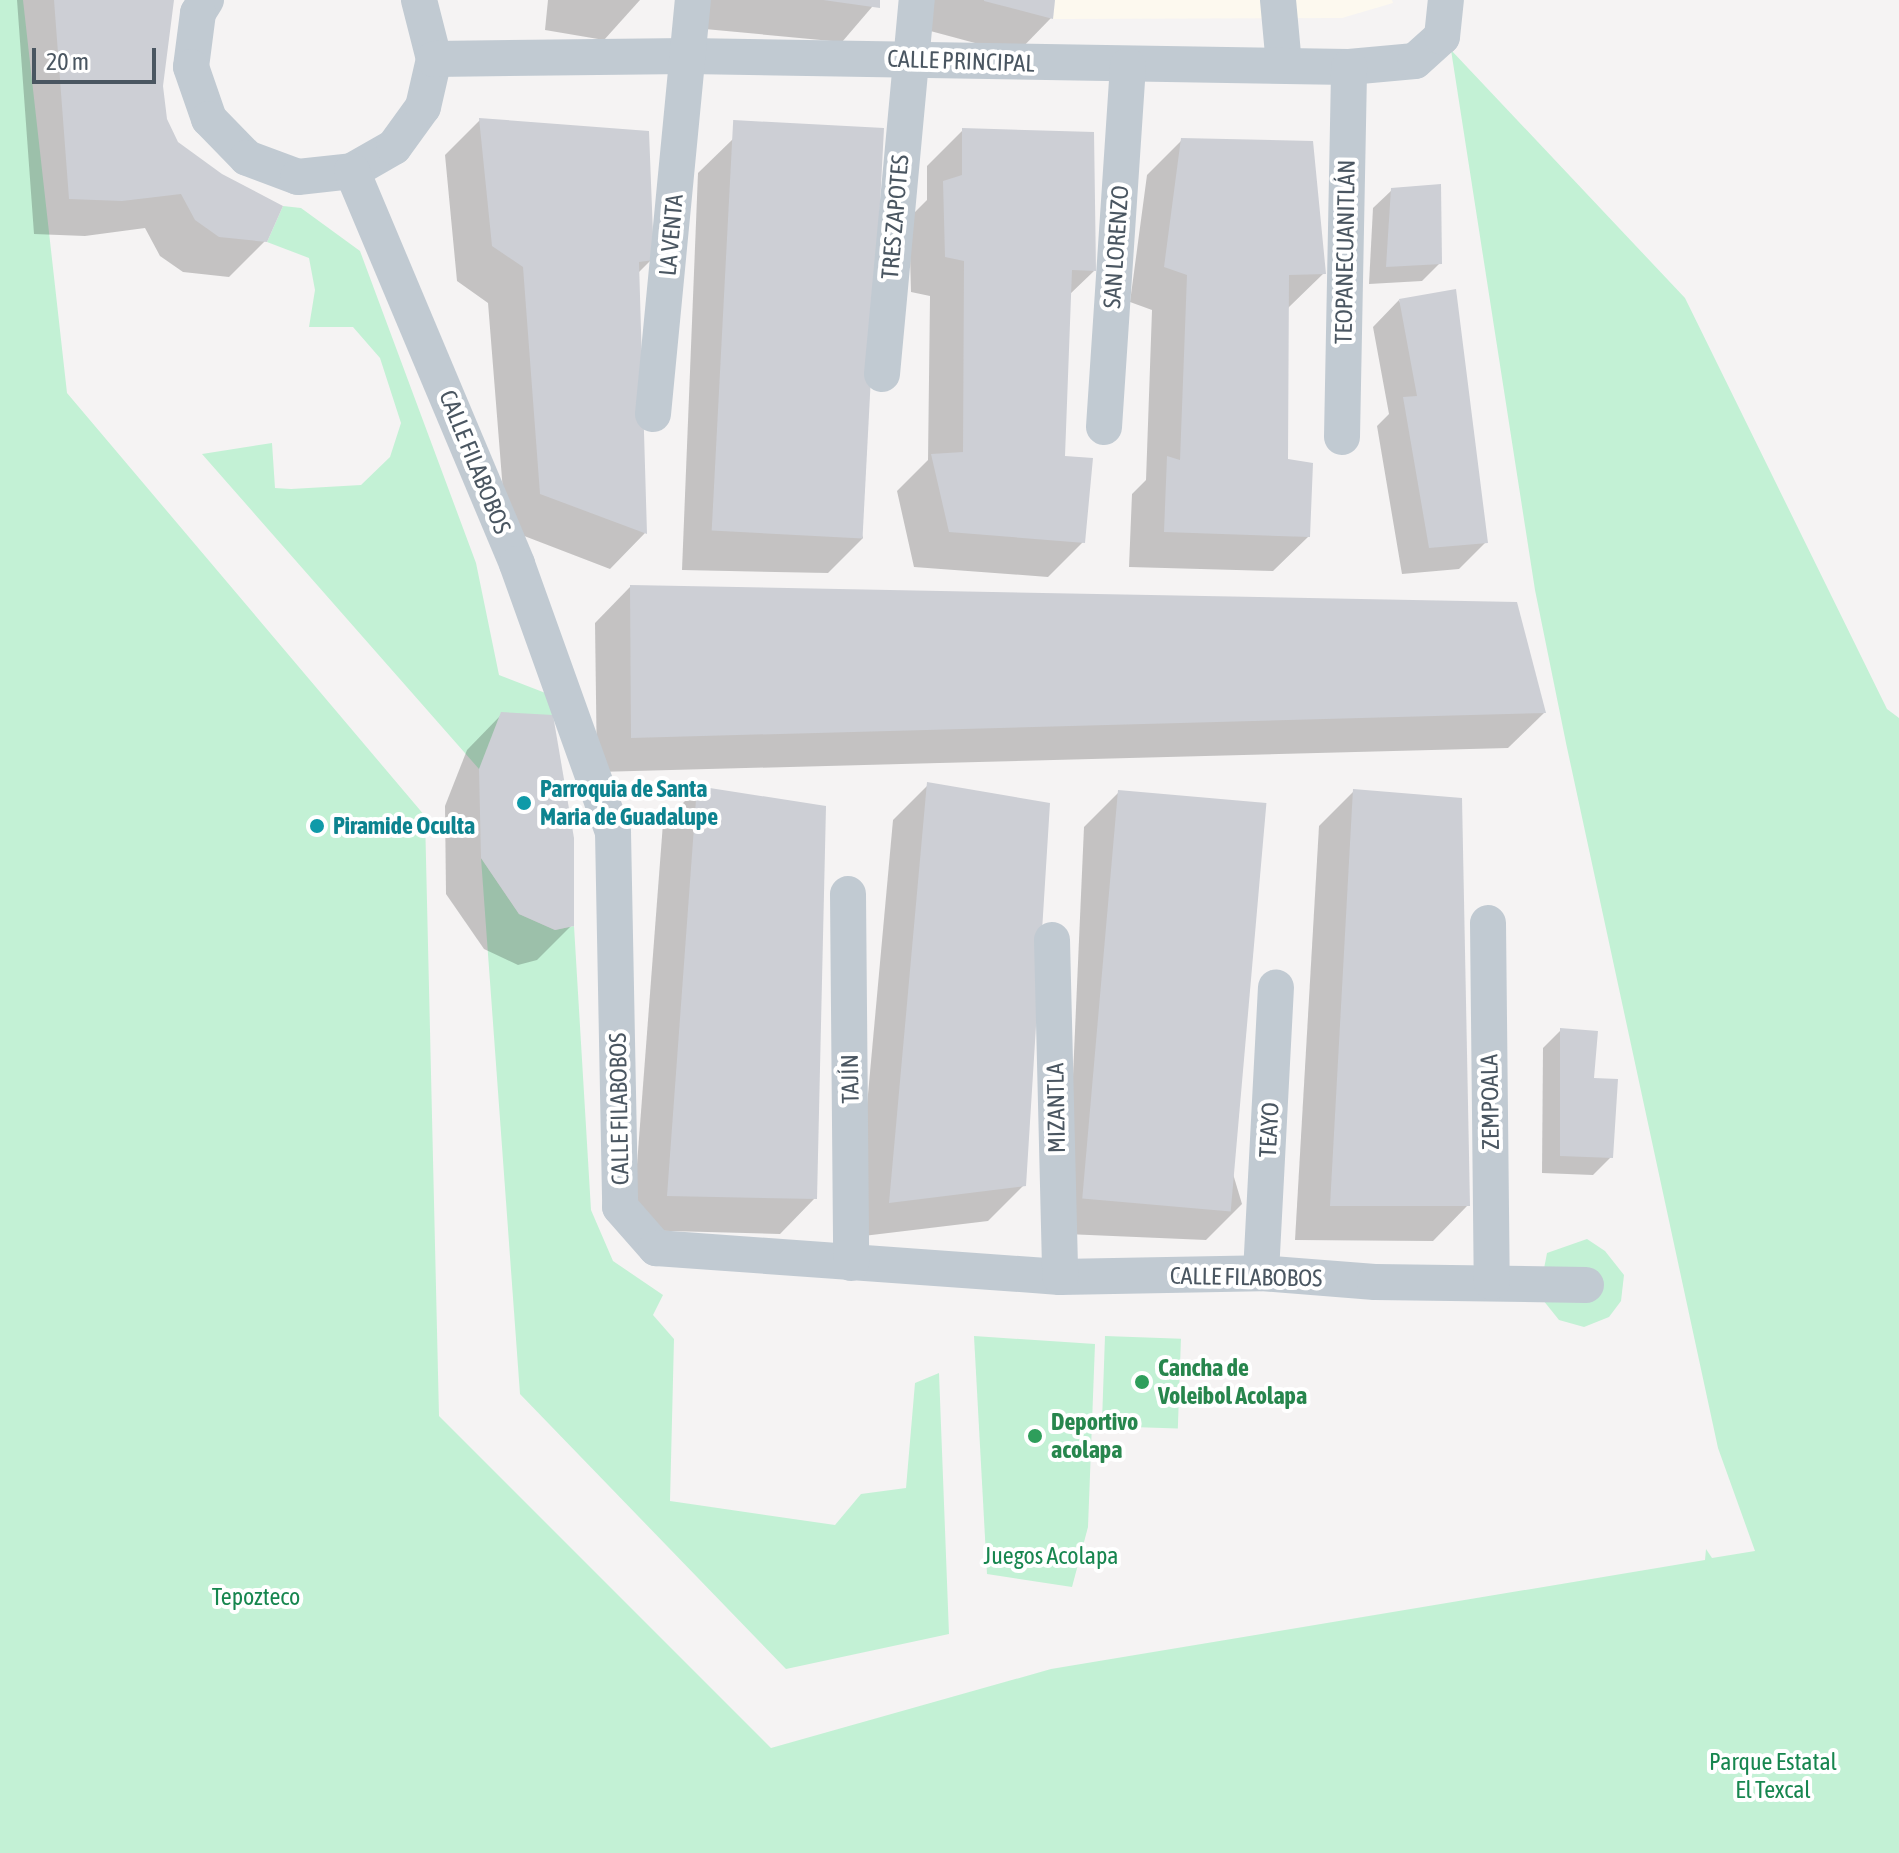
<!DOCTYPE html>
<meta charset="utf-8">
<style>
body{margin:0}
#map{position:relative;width:1899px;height:1853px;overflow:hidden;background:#f5f3f3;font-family:"Asap Condensed",sans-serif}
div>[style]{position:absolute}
.commercial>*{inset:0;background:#fdf9ef}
.green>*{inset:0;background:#c3f1d5;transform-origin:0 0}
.shadow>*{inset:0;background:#0003}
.building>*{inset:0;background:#cdcfd5;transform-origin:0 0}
.minor>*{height:36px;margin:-18px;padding:0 18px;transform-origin:18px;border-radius:18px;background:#c1cad2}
.dots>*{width:22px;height:22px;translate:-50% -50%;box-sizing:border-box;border:4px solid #fff;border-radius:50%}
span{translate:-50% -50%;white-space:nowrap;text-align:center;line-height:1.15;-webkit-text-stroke:8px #fff;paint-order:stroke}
.street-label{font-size:24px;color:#4a5661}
.culture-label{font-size:24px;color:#0d838f;font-weight:700}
.left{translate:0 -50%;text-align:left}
.leisure-label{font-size:24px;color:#27864d;font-weight:700}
.park-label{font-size:24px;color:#17864f}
.scale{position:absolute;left:32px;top:48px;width:124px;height:36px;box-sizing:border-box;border:4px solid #4a5661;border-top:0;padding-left:10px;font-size:24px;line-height:28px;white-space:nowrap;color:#4a5661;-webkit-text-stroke:6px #fff;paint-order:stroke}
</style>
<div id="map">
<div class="commercial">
<div style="clip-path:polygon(1055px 0,1392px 0,1393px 3px,1342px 18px,1053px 19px)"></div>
</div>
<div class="green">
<div style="clip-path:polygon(0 0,23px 0,67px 393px,425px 816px,439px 1416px,771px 1748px,1051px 1669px,1705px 1560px,1706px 1549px,1712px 1558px,1755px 1551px,1718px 1448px,1566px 743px,1535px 590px,1451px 50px,1685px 298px,1887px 709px,1899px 718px,1899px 1853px,0 1853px)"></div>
<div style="clip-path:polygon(283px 206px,301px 208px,360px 251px,476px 563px,499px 675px,548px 694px,553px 715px,479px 769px,202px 454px,272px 443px,275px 488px,291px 489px,361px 485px,390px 457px,401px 423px,380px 358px,353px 327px,309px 327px,315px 290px,309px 258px,267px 242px)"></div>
<div style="clip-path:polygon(481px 858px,519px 914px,555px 930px,574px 926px,591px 1210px,613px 1261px,663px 1295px,653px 1315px,674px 1339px,670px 1501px,835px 1525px,861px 1494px,906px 1488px,915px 1383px,939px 1373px,949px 1634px,786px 1669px,520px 1394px)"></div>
<div style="clip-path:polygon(1587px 1239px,1605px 1251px,1624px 1275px,1621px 1301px,1609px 1317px,1584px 1327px,1559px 1320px,1539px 1295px,1547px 1253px)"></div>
<div style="clip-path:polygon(974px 1336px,1095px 1344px,1088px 1527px,1072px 1587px,987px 1574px)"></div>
<div style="left:1105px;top:1336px;width:76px;height:90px;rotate:2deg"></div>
</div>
<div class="shadow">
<div style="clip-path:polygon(17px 0,171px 0,161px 86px,165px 119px,177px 143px,265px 241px,229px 277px,183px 272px,160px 256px,145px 228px,85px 236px,34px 234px)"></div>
<div style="clip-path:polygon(548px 0,640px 0,604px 40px,545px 30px)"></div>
<div style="clip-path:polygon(701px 0,878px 0,842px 42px,694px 28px)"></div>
<div style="clip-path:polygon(913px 0,1053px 0,1051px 18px,1016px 54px,908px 25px)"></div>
<div style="clip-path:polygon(480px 120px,652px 259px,637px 274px,645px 533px,610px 569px,506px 529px,488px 303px,457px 281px,445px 155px)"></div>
<div style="clip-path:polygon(963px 130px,1094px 271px,1069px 295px,1063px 458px,1083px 542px,1048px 577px,914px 567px,897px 491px,928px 460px,930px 296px,911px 292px,909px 218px,927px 200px,927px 166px)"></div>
<div style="clip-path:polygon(734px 138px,863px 538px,828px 573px,682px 570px,698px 173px)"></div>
<div style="clip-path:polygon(1182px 140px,1324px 273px,1288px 308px,1286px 461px,1309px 536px,1273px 571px,1129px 567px,1132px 494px,1146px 480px,1152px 310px,1130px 302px,1147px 175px)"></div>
<div style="clip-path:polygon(1392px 190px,1440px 263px,1422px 281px,1369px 284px,1373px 208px)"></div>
<div style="clip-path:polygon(1399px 300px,1486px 542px,1459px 569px,1402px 574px,1377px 426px,1389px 414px,1373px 327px)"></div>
<div style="clip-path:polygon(630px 587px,1544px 713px,1508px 748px,597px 772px,595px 623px)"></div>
<div style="clip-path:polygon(502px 714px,572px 925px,537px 960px,518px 965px,484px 949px,446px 894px,445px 806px,467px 750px)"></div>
<div style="clip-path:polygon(928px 785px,1024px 1185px,988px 1221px,855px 1237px,893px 820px)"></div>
<div style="clip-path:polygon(698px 788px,815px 1198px,780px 1234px,632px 1230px,663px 823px)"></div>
<div style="clip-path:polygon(1354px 791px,1468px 1205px,1433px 1241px,1295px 1240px,1319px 826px)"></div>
<div style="clip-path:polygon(1119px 792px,1242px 1204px,1206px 1240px,1066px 1234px,1084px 827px)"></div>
<div style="clip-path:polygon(1561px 1030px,1592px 1080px,1611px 1157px,1593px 1175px,1542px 1173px,1543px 1048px)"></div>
</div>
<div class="building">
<div style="clip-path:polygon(54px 0,174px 0,163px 86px,167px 119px,178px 142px,222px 174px,283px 206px,267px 242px,219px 237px,195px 220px,181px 194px,122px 201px,69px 199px)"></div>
<div style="clip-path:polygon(823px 0,880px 0,880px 8px)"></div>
<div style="clip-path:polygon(1055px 0,1053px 19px,984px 1px,984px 0)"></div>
<div style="clip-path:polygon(479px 118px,649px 131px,654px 260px,639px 262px,647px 534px,540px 494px,523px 267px,492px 246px)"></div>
<div style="left:884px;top:128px;width:411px;height:151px;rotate:93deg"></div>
<div style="clip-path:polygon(962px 128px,1094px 132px,1096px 271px,1072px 270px,1065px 456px,1093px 458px,1085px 543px,949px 532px,931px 454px,963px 452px,964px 261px,945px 257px,943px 181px,962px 175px)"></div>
<div style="clip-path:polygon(1181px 138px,1313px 141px,1326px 274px,1289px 275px,1288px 459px,1313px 463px,1310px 537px,1164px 532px,1167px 456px,1180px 460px,1187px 275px,1164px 267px)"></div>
<div style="clip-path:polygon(1441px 184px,1442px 264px,1386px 267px,1391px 188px)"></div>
<div style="clip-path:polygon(1456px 289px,1488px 543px,1429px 548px,1403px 397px,1417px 396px,1399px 299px)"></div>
<div style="clip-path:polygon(630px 585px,1517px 602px,1546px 713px,631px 738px)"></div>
<div style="clip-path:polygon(501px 712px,553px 715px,574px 838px,574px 926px,555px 930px,519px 914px,481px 858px,479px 769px)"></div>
<div style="clip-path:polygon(927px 782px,1050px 803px,1026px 1186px,889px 1203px)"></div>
<div style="clip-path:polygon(697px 786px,826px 806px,817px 1199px,667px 1196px)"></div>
<div style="clip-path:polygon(1353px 789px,1462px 798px,1470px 1206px,1330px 1206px)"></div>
<div style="left:1118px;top:790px;width:149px;height:410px;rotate:5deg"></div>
<div style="clip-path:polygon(1560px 1028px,1598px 1031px,1594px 1078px,1618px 1079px,1613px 1158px,1560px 1156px)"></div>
</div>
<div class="minor">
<div style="left:206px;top:0;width:15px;rotate:122deg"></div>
<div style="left:198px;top:13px;width:54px;rotate:97.4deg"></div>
<div style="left:191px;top:67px;width:55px;rotate:70.9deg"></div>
<div style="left:209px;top:119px;width:54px;rotate:45.7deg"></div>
<div style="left:247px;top:158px;width:54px;rotate:20.4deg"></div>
<div style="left:298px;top:177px;width:54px;rotate:-6.3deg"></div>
<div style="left:352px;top:171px;width:48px;rotate:-29.7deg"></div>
<div style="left:394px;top:147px;width:49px;rotate:-54.1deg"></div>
<div style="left:423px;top:107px;width:49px;rotate:-77.1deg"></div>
<div style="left:434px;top:59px;width:61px;rotate:-104.3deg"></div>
<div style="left:1278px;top:0;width:65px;rotate:84.7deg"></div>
<div style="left:434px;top:59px;width:254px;rotate:-0.7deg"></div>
<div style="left:688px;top:56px;width:661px;rotate:0.95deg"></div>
<div style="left:1349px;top:67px;width:66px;rotate:-5.2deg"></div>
<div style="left:1415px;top:61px;width:36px;rotate:-42deg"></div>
<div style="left:1442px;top:37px;width:37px;rotate:-84deg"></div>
<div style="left:352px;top:171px;width:426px;rotate:67.2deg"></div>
<div style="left:517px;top:564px;width:285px;rotate:70.3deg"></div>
<div style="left:613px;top:832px;width:375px;rotate:88.9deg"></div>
<div style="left:620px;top:1207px;width:55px;rotate:48.7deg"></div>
<div style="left:656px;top:1248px;width:405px;rotate:4.1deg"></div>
<div style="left:1060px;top:1277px;width:201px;rotate:-1.1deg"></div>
<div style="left:1261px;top:1273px;width:114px;rotate:4.5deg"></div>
<div style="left:1375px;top:1282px;width:211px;rotate:0.8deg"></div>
<div style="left:882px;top:374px;width:376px;rotate:-84.7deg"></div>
<div style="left:653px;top:414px;width:416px;rotate:-84.5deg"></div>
<div style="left:1104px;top:427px;width:362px;rotate:-86.2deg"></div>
<div style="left:1342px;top:437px;width:370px;rotate:-88.9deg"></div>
<div style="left:848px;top:894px;width:369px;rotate:89.5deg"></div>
<div style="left:1488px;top:923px;width:359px;rotate:89.4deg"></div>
<div style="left:1052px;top:940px;width:337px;rotate:88.6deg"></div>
<div style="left:1261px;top:1273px;width:286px;rotate:-87deg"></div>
</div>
<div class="dots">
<div style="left:524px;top:803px;background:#0f9aa8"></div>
<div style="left:317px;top:826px;background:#0f9aa8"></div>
<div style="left:1142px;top:1382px;background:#2e9e5b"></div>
<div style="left:1035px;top:1436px;background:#2e9e5b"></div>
</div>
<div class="street-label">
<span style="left:961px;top:61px;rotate:2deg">CALLE PRINCIPAL</span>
<span style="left:895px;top:217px;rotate:-85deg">TRES ZAPOTES</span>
<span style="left:671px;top:235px;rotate:-85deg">LA VENTA</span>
<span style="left:1116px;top:247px;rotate:-86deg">SAN LORENZO</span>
<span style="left:1345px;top:252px;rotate:-89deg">TEOPANECUANITLÁN</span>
<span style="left:475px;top:462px;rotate:68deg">CALLE FILABOBOS</span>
<span style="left:850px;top:1079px;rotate:-91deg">TAJÍN</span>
<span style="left:1490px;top:1102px;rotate:-91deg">ZEMPOALA</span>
<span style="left:1056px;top:1108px;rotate:-91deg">MIZANTLA</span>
<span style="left:619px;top:1109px;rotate:-91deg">CALLE FILABOBOS</span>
<span style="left:1269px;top:1130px;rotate:-87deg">TEAYO</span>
<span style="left:1246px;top:1277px;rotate:1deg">CALLE FILABOBOS</span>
</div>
<div class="culture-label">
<span class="left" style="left:540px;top:803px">Parroquia de Santa<br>Maria de Guadalupe</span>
<span class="left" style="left:333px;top:826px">Piramide Oculta</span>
</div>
<div class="leisure-label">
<span class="left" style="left:1158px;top:1382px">Cancha de<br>Voleibol Acolapa</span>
<span class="left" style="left:1051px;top:1436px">Deportivo<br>acolapa</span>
</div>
<div class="park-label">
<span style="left:1051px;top:1556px">Juegos Acolapa</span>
<span style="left:256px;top:1597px">Tepozteco</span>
<span style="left:1773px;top:1776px">Parque Estatal<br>El Texcal</span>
</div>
<div class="scale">20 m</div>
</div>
